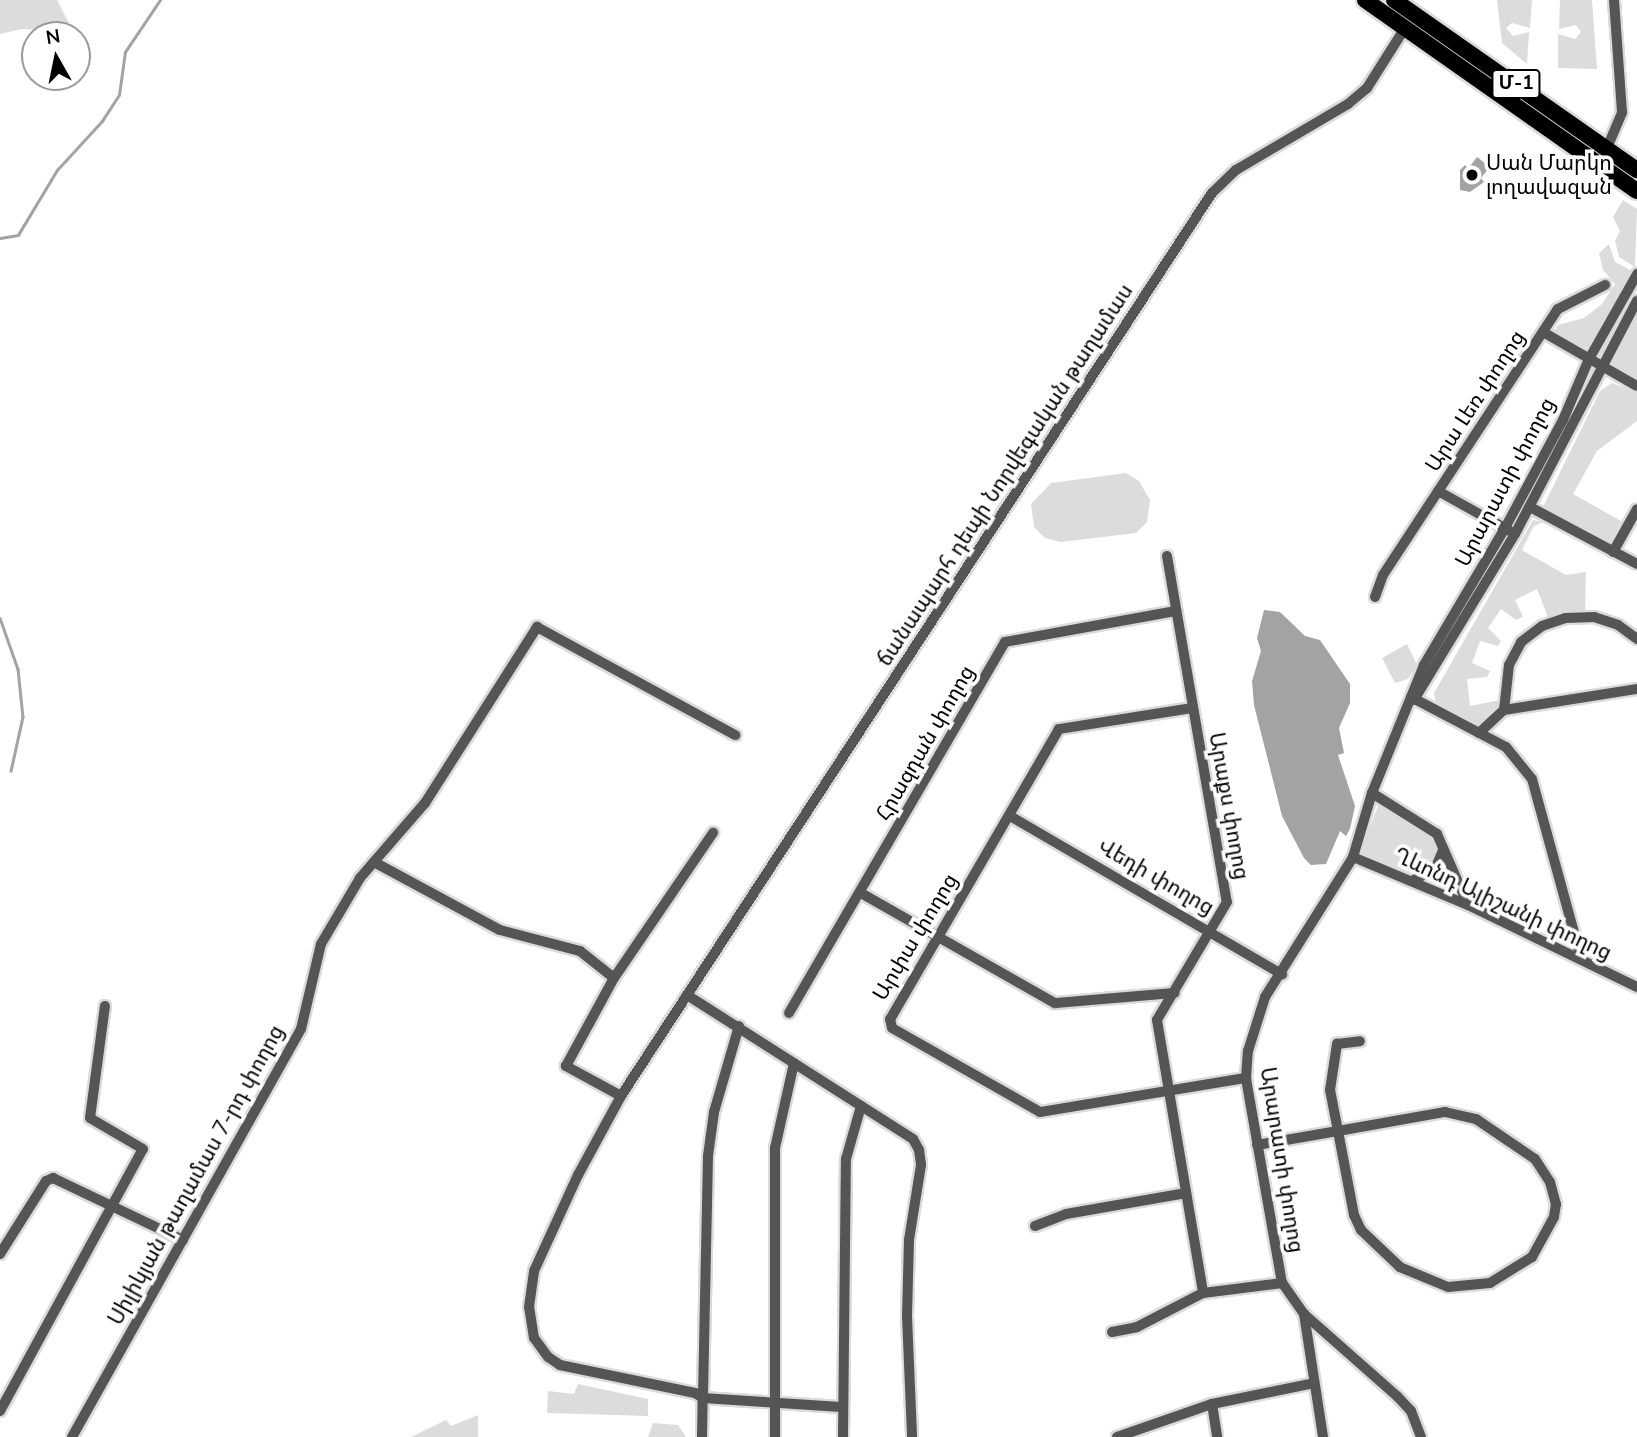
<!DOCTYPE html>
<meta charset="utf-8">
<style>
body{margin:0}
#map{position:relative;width:1637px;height:1437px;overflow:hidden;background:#fff;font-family:"Nunito Sans","Noto Sans Armenian",sans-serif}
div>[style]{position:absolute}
.green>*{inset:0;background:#dcdcdc}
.water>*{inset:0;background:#a3a3a3}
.stream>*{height:2.5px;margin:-1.25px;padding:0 1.25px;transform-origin:1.25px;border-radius:1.25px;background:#a3a3a3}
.roads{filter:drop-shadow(2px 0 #dbdbdb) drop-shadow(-2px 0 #dbdbdb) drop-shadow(0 2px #dbdbdb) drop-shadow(0 -2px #dbdbdb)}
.minor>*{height:10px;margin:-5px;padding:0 5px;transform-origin:5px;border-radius:5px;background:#555}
.highway>*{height:16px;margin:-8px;padding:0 8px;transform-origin:8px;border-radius:8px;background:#000}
.dots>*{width:19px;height:19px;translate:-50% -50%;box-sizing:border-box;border:4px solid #fff;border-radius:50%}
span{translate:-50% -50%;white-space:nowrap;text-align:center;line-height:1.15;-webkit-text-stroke:7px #fff;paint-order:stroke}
.shield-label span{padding:2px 5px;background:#fff;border:2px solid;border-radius:5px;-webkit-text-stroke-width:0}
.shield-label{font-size:19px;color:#000;font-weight:700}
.poi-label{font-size:21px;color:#000}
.left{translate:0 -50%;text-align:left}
.street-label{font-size:21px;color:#000}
.north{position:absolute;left:21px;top:21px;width:70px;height:70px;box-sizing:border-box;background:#fff;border:2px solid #999;border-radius:50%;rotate:351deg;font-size:19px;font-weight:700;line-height:28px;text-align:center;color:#000}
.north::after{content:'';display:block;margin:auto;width:24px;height:32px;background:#000;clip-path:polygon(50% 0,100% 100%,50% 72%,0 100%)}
</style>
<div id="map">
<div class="green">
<div style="clip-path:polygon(0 0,57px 0,73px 31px,22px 29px,0 34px)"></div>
<div style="clip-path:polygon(1497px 0,1532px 0,1530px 28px,1512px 23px,1506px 28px,1513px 36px,1529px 32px,1527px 64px,1502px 43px)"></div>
<div style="clip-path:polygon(1560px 0,1592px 0,1597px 69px,1558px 68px,1558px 34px,1575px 39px,1581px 32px,1576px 25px,1559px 29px)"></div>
<div style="clip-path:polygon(1623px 200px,1637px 209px,1635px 267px,1619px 257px,1615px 241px,1620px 231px,1613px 217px)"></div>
<div style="clip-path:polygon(1609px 244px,1615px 262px,1634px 272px,1590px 345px,1581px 350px,1553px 333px,1558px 325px,1584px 318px,1602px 304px,1615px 284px,1603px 270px,1599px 253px)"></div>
<div style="clip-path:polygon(1637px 311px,1637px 380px,1608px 365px)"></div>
<div style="clip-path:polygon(1612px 383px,1637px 393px,1637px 421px,1597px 451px,1573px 494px,1621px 521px,1608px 546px,1543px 507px,1600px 391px)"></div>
<div style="clip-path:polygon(1126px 473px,1139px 481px,1150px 500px,1147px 522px,1136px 533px,1061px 542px,1045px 538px,1034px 527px,1031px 504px,1051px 483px)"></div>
<div style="clip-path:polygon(1533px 520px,1543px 522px,1534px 526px,1522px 550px,1566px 575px,1586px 572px,1585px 612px,1549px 620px,1537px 589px,1515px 600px,1523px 617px,1516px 620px,1501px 609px,1488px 628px,1501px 641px,1498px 646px,1480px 641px,1472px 663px,1490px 671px,1487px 677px,1467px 679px,1470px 706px,1500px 700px,1501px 710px,1479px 729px,1436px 705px,1434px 693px)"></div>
<div style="clip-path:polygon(1407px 644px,1417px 665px,1408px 679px,1395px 683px,1382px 658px)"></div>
<div style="clip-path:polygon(1379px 804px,1426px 829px,1433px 839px,1437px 853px,1424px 872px,1410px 876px,1364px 857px,1360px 851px)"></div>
<div style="clip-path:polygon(1442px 866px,1455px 888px,1449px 893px,1429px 881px)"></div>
<div style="clip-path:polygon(578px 1384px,648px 1399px,648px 1416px,547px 1413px,548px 1391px,574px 1394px)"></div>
<div style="clip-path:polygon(478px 1415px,478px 1437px,411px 1437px,446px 1420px,451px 1426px)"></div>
<div style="clip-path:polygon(653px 1423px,678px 1425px,686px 1437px,648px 1437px)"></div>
</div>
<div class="water">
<div style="clip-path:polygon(1477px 157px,1490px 167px,1481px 178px,1484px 182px,1470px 192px,1460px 190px,1460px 170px,1465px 165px,1468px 169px)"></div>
<div style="clip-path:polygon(1264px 610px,1280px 612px,1305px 636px,1320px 640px,1350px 684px,1350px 703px,1339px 728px,1344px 753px,1338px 755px,1355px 806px,1350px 829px,1346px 836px,1340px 831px,1326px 864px,1311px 865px,1304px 858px,1282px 816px,1254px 705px,1252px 681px,1261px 651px,1257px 638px)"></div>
</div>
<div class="stream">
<div style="left:0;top:238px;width:18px;rotate:-9deg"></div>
<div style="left:18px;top:235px;width:76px;rotate:-59deg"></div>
<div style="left:57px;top:170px;width:67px;rotate:-47.4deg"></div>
<div style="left:102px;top:121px;width:31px;rotate:-57deg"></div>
<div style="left:119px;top:95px;width:43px;rotate:-82.1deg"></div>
<div style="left:125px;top:52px;width:63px;rotate:-56.1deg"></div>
<div style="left:0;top:618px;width:54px;rotate:70.6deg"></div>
<div style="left:18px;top:669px;width:48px;rotate:84.1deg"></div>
<div style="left:23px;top:717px;width:55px;rotate:102.5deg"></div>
</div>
<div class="roads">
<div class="minor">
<div style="left:1607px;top:148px;width:39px;rotate:-67deg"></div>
<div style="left:1622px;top:112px;width:112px;rotate:-94.1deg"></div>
<div style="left:1543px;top:332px;width:108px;rotate:29.9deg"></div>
<div style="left:1438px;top:491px;width:82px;rotate:29.1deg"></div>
<div style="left:1530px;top:507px;width:121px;rotate:28deg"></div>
<div style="left:1613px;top:552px;width:49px;rotate:-60.8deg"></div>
<div style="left:1167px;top:556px;width:351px;rotate:80.2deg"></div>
<div style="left:1227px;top:902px;width:137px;rotate:120.7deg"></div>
<div style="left:1157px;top:1020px;width:277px;rotate:80.4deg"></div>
<div style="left:1375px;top:597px;width:23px;rotate:-70deg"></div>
<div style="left:1383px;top:575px;width:318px;rotate:-56.7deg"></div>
<div style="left:1558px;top:309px;width:53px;rotate:-27.1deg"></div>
<div style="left:1411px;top:697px;width:107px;rotate:27.8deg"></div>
<div style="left:1506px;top:747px;width:41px;rotate:50.9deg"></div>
<div style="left:1532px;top:779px;width:186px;rotate:74.7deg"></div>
<div style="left:1414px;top:700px;width:194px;rotate:-58.7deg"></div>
<div style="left:1515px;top:534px;width:263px;rotate:-62.4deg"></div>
<div style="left:1192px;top:708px;width:135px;rotate:171deg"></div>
<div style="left:1059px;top:729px;width:336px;rotate:120.2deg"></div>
<div style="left:890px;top:1019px;width:9px;rotate:77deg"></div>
<div style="left:892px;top:1028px;width:170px;rotate:29.6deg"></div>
<div style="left:1040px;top:1112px;width:209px;rotate:-9.4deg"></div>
<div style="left:1504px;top:710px;width:45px;rotate:-83.7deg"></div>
<div style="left:1509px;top:665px;width:26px;rotate:-62deg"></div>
<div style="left:1521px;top:642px;width:26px;rotate:-37deg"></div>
<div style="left:1542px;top:626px;width:24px;rotate:-19deg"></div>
<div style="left:1565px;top:618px;width:29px;rotate:-2deg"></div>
<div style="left:1594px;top:617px;width:25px;rotate:18deg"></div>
<div style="left:1618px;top:625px;width:24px;rotate:36deg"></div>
<div style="left:1479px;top:733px;width:34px;rotate:-43deg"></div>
<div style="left:1504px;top:710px;width:135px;rotate:-9deg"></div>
<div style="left:1372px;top:793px;width:77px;rotate:32.2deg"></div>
<div style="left:1437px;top:834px;width:77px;rotate:66.4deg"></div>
<div style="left:1010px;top:816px;width:315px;rotate:30.2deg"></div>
<div style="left:1353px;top:857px;width:125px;rotate:22.7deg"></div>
<div style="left:1468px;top:905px;width:188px;rotate:25.9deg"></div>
<div style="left:374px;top:862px;width:143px;rotate:28.4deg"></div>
<div style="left:500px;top:930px;width:83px;rotate:14.7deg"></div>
<div style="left:580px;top:951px;width:43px;rotate:38.5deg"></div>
<div style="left:1412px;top:881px;width:26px;rotate:-28deg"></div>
<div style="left:1435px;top:869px;width:21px;rotate:-67deg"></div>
<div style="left:861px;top:893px;width:223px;rotate:29.6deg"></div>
<div style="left:1055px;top:1003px;width:120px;rotate:-4.8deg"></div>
<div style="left:687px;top:995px;width:268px;rotate:32.5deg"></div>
<div style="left:913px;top:1139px;width:13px;rotate:61deg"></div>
<div style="left:919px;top:1150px;width:15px;rotate:82deg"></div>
<div style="left:921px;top:1165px;width:76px;rotate:99.1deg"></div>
<div style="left:909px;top:1240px;width:76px;rotate:91.5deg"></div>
<div style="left:907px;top:1316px;width:121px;rotate:87.6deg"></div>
<div style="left:789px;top:1013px;width:429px;rotate:-59.8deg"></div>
<div style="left:1005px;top:642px;width:174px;rotate:-10.3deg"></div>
<div style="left:739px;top:1026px;width:90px;rotate:106.2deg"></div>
<div style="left:714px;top:1112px;width:44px;rotate:97.8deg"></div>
<div style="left:708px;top:1156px;width:242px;rotate:91.2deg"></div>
<div style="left:703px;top:1398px;width:138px;rotate:3.7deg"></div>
<div style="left:621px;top:1096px;width:63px;rotate:-151.4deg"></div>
<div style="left:566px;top:1066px;width:100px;rotate:-61.4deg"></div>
<div style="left:614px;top:978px;width:176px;rotate:-55.7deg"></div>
<div style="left:1257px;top:1145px;width:82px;rotate:-9.8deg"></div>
<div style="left:1338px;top:1131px;width:109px;rotate:-10.1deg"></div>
<div style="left:1445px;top:1112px;width:32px;rotate:13deg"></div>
<div style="left:1476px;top:1119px;width:71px;rotate:34.1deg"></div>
<div style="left:1535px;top:1159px;width:27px;rotate:57deg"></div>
<div style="left:1550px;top:1182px;width:23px;rotate:75deg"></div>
<div style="left:1556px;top:1204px;width:13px;rotate:99deg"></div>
<div style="left:1554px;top:1217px;width:46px;rotate:118.8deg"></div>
<div style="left:1532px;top:1257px;width:49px;rotate:148.2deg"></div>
<div style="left:1490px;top:1283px;width:42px;rotate:174.6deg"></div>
<div style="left:1448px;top:1287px;width:52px;rotate:-157.4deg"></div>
<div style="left:1400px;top:1267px;width:54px;rotate:-136.5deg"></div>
<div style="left:1361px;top:1230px;width:17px;rotate:-115deg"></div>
<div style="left:1354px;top:1215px;width:86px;rotate:-100.8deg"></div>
<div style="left:1338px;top:1131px;width:42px;rotate:-101deg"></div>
<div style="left:1330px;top:1090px;width:47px;rotate:-81.3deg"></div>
<div style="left:1337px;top:1044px;width:23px;rotate:-7deg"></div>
<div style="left:1035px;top:1226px;width:33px;rotate:-21deg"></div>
<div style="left:1066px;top:1214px;width:122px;rotate:-9.9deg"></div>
<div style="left:0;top:1254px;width:86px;rotate:-57.8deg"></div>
<div style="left:46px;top:1181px;width:8px;rotate:-23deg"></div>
<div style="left:53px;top:1178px;width:144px;rotate:25.5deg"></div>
<div style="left:1304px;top:1314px;width:124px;rotate:81.2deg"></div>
<div style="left:1112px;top:1332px;width:25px;rotate:-11deg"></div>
<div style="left:1137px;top:1327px;width:74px;rotate:-27.3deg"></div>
<div style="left:1203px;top:1293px;width:80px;rotate:-7.2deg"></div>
<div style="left:1212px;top:1404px;width:33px;rotate:81deg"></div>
<div style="left:0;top:1411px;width:298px;rotate:-61.4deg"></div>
<div style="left:143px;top:1149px;width:61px;rotate:-149.7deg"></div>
<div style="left:90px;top:1118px;width:113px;rotate:-82.4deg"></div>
<div style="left:72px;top:1437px;width:468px;rotate:-60.7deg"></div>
<div style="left:301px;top:1029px;width:87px;rotate:-76.8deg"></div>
<div style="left:321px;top:944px;width:77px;rotate:-59.4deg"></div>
<div style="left:360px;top:878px;width:99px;rotate:-49.1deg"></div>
<div style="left:425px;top:803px;width:209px;rotate:-57.5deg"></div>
<div style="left:537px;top:627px;width:226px;rotate:28.6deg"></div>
<div style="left:702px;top:1437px;width:39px;rotate:-89deg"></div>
<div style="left:703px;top:1398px;width:9px;rotate:-148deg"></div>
<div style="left:695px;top:1393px;width:138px;rotate:-168.3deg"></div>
<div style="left:560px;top:1365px;width:14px;rotate:-146deg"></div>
<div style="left:548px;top:1357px;width:24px;rotate:-126deg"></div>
<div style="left:534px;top:1338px;width:31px;rotate:-99deg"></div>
<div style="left:529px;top:1307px;width:36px;rotate:-82deg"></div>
<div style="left:534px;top:1271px;width:106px;rotate:-65.4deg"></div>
<div style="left:578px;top:1175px;width:90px;rotate:-61.4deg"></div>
<div style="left:621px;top:1096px;width:1079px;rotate:-56.8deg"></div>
<div style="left:1212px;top:193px;width:33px;rotate:-44deg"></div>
<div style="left:1236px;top:170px;width:130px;rotate:-30.5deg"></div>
<div style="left:1348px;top:104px;width:25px;rotate:-40deg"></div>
<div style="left:1367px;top:88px;width:71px;rotate:-57.7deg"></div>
<div style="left:775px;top:1437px;width:289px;rotate:-90deg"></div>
<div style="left:775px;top:1148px;width:87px;rotate:-77.4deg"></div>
<div style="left:843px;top:1437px;width:278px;rotate:-89.4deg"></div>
<div style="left:846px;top:1159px;width:55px;rotate:-74.2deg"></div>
<div style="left:1117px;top:1437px;width:101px;rotate:-19.2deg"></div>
<div style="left:1212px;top:1404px;width:104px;rotate:-11.6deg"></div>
<div style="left:1421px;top:1437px;width:28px;rotate:-111deg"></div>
<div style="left:1411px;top:1411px;width:19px;rotate:-133deg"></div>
<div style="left:1398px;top:1397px;width:125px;rotate:-138.6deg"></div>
<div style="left:1304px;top:1314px;width:38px;rotate:-125deg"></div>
<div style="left:1282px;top:1283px;width:208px;rotate:-100deg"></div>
<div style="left:1246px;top:1078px;width:27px;rotate:-86deg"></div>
<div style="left:1248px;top:1051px;width:57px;rotate:-72.5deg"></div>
<div style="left:1265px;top:997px;width:165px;rotate:-57.8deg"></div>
<div style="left:1353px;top:857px;width:67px;rotate:-73.5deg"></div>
<div style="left:1372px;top:793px;width:138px;rotate:-67.9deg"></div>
<div style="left:1424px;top:665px;width:159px;rotate:-59.4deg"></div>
<div style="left:1505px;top:528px;width:123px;rotate:-61.8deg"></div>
<div style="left:1563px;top:420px;width:66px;rotate:-66.9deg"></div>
<div style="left:1589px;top:359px;width:98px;rotate:-60.5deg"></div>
</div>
<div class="highway">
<div style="left:1365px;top:0;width:332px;rotate:35.1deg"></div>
<div style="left:1394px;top:0;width:297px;rotate:35deg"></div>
</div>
</div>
<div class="dots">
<div style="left:1472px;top:175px;background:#000"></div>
</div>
<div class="shield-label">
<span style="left:1516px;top:84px">Մ-1</span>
</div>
<div class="poi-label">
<span class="left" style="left:1486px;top:175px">Սան Մարկո<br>լողավազան</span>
</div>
<div class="street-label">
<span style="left:1475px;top:401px;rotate:-57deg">Արա Լեռ փողոց</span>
<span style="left:1005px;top:475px;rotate:-57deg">ճանապարհ դեպի Նորվեգական թաղամաս</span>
<span style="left:1505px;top:482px;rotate:-62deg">Արարատի փողոց</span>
<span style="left:925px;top:743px;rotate:-60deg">Հրազդան փողոց</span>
<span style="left:1229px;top:806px;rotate:80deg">Արաքս փողոց</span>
<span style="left:1156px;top:877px;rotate:30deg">Վեդի փողոց</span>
<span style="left:1503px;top:904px;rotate:25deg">Ղևոնդ Ալիշանի փողոց</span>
<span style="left:915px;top:937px;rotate:-59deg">Արփա փողոց</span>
<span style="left:1282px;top:1160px;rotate:81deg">Արարատի փողոց</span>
<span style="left:196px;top:1175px;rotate:-61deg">Սիլիկյան թաղամաս 7-րդ փողոց</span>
</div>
<div class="north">N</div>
</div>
